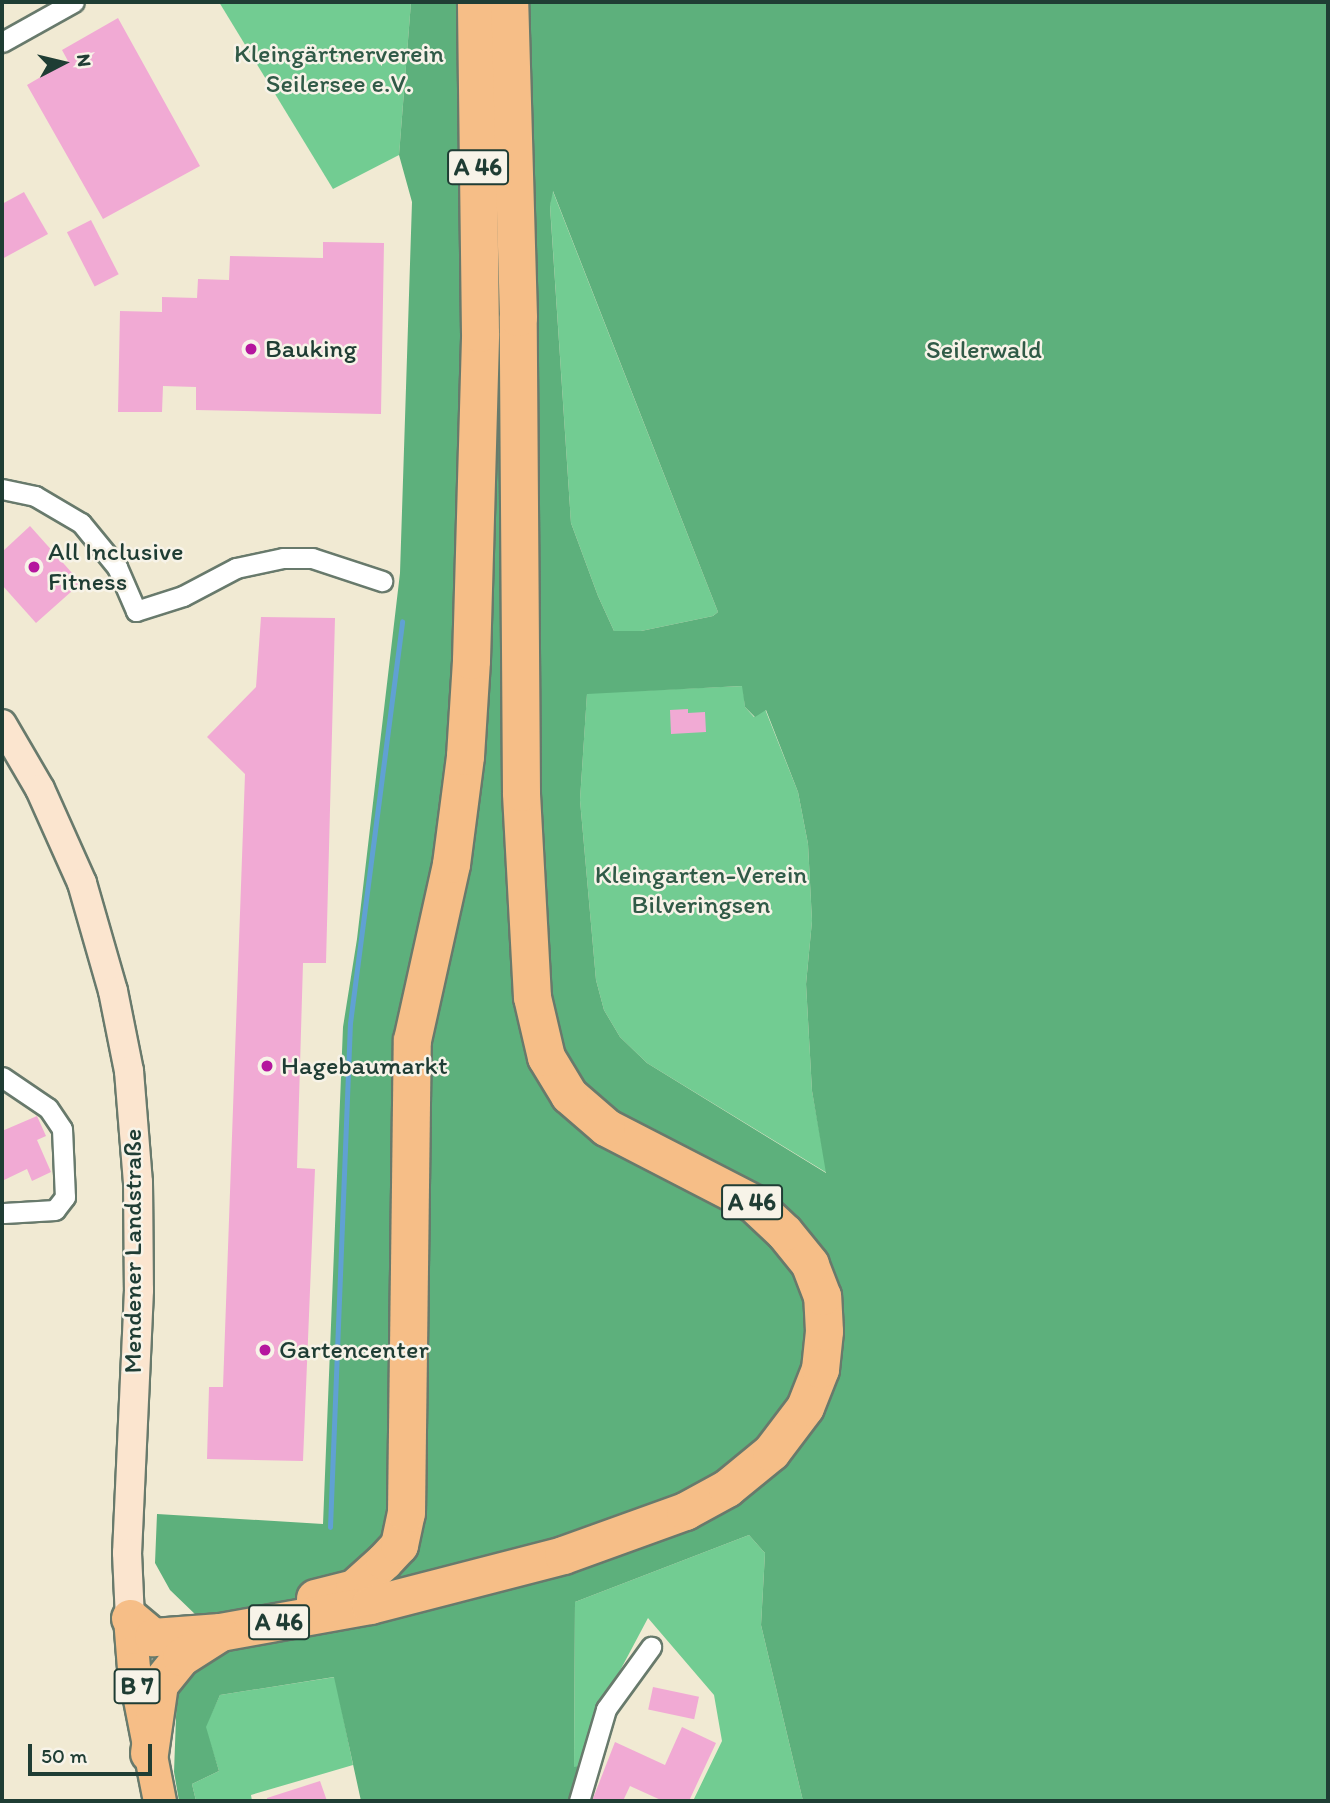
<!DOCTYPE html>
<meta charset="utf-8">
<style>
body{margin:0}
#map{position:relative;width:1330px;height:1803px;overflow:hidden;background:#f1ead3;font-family:Itim,sans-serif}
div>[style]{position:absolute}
.green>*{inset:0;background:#72cc92}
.forest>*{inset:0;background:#5db07c}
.stream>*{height:5px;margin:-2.5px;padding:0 2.5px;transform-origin:2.5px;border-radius:2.5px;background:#60a1d3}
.building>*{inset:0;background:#f1aad4;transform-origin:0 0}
.roads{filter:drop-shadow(2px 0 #687a6c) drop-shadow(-2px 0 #687a6c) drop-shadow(0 2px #687a6c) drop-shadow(0 -2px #687a6c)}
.minor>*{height:19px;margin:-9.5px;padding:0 9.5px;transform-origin:9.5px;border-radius:9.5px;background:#fff}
.secondary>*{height:28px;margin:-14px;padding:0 14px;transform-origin:14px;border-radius:14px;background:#fbe5cf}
.primary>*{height:32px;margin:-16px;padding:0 16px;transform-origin:16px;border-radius:16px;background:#f6be87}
.motorway>*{height:37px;margin:-18.5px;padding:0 18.5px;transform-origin:18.5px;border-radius:18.5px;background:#f6be87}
.dots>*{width:19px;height:19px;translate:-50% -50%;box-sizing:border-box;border:4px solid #f7f3e8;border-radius:50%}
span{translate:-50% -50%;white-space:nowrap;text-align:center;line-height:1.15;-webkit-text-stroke:5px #f7f3e8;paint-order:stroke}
.shield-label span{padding:2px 5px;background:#f7f3e8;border:2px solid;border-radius:5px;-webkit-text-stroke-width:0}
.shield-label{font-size:24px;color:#1f3d34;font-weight:700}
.park-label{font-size:26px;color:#305a47}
.poi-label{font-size:26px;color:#1f3d34}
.left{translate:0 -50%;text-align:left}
.street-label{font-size:26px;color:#1f3d34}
.frame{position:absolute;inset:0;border:4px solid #1f3d34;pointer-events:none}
.north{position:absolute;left:28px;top:28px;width:70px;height:70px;-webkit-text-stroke:5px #f7f3e8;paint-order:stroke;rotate:83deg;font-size:19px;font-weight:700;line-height:28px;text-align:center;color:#1f3d34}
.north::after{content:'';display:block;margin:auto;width:24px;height:32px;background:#1f3d34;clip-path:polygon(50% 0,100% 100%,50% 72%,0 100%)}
.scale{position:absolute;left:28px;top:1744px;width:124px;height:32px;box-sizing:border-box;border:4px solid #1f3d34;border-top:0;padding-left:9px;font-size:21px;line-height:24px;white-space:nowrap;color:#1f3d34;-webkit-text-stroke:5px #f7f3e8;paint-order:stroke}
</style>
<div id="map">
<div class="green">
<div style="clip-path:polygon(219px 2px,411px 2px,399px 155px,333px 189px)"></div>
<div style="clip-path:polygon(552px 189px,718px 612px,713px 616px,641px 631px,614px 631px,598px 596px,571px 523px,550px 205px)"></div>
<div style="clip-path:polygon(743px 686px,745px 707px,754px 717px,765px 709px,798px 792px,808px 844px,812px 921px,806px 984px,812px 1091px,827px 1173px,647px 1063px,620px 1037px,604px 1010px,596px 980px,580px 800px,587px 693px)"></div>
<div style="clip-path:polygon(749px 1535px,765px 1553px,761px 1625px,803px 1801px,693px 1801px,722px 1741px,714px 1695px,648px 1618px,598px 1712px,580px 1766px,574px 1768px,575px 1602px)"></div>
<div style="clip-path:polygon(335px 1677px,353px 1765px,251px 1795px,252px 1801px,196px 1801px,192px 1784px,219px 1771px,205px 1727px,220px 1695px)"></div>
</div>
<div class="forest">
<div style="clip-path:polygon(evenodd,411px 2px,1328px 2px,1328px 1801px,803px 1801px,761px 1625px,765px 1553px,749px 1535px,575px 1602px,574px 1767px,580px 1766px,571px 1801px,361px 1801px,334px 1677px,220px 1695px,206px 1727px,219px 1771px,192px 1784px,196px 1801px,179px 1801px,174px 1772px,177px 1690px,197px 1658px,225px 1643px,170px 1590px,155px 1563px,157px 1514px,323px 1524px,343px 1027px,357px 939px,400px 573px,412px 202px,399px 155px,411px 2px,553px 191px,718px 612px,713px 616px,641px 631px,614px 631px,598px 596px,571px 523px,550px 206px,553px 191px,411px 2px,742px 686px,745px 707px,755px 717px,766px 710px,798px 792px,808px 844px,812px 921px,806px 984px,812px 1091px,826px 1173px,647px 1063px,620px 1037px,604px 1010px,596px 980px,580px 800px,587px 694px,742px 686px)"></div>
</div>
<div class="stream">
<div style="left:330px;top:1527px;width:504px;rotate:-87.73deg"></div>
<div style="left:350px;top:1023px;width:405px;rotate:-82.6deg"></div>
</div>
<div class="building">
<div style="clip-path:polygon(118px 18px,200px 166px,103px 219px,27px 85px,68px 61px,62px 50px)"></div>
<div style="clip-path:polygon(24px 192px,48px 234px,2px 259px,2px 204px)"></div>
<div style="left:91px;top:220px;width:61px;height:27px;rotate:63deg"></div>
<div style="clip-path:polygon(323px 242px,384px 243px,381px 414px,196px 410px,196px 387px,163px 386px,162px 412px,118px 412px,120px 311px,162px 312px,162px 297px,197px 298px,198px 279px,229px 280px,230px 256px,323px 258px)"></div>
<div style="clip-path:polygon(30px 526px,81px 583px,36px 623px,2px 585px,2px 552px)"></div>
<div style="clip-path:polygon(261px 617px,335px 618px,326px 963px,303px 963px,297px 1168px,315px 1169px,303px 1461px,207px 1459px,209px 1387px,223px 1387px,245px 774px,207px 737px,256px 687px)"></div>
<div style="clip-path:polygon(688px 709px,688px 713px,705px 712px,706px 732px,671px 734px,670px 710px)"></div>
<div style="clip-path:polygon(37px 1116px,46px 1136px,37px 1140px,51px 1172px,32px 1181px,27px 1169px,2px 1181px,2px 1131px)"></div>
<div style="left:653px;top:1687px;width:47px;height:23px;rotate:12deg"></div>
<div style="clip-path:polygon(682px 1727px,716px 1743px,689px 1801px,663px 1801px,630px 1786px,623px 1801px,592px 1801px,615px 1742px,665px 1765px)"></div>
<div style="clip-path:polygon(320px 1781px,327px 1801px,267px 1801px,267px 1798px)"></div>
</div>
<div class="roads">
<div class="minor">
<div style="left:2px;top:42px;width:82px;rotate:-29.1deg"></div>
<div style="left:2px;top:489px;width:34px;rotate:12deg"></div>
<div style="left:35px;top:496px;width:53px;rotate:30.4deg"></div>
<div style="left:81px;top:523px;width:57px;rotate:50.7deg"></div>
<div style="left:117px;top:567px;width:48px;rotate:66.6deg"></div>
<div style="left:136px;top:611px;width:49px;rotate:-17.7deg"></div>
<div style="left:183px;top:596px;width:60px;rotate:-27.8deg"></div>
<div style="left:236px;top:568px;width:48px;rotate:-12deg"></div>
<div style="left:283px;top:558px;width:29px"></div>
<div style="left:312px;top:558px;width:74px;rotate:18.2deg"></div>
<div style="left:2px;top:1077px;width:55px;rotate:34deg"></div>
<div style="left:48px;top:1108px;width:25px;rotate:56deg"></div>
<div style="left:62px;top:1129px;width:68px;rotate:87.5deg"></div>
<div style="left:65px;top:1197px;width:16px;rotate:128deg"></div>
<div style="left:55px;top:1210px;width:51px;rotate:176.6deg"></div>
<div style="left:579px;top:1801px;width:96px;rotate:-73.6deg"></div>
<div style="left:606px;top:1709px;width:77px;rotate:-54deg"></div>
</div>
<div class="secondary">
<div style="left:2px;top:724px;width:75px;rotate:59.7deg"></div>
<div style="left:40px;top:789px;width:103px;rotate:65.9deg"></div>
<div style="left:82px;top:883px;width:112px;rotate:74deg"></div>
<div style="left:113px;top:991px;width:82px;rotate:78.7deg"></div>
<div style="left:129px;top:1071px;width:111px;rotate:85.4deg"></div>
<div style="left:138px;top:1182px;width:108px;rotate:89.5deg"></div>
<div style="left:139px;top:1290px;width:263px;rotate:92.6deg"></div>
<div style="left:127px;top:1553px;width:65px;rotate:87.4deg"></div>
</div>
<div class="primary">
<div style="left:130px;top:1618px;width:51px;rotate:85.5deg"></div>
<div style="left:134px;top:1669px;width:135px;rotate:78.9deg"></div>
</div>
<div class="motorway">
<div style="left:315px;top:1598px;width:40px;rotate:-14.4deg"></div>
<div style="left:354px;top:1588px;width:40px;rotate:-42deg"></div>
<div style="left:384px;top:1561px;width:22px;rotate:-47deg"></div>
<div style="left:399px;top:1545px;width:33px;rotate:-78deg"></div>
<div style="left:406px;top:1513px;width:473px;rotate:-89.3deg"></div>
<div style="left:412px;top:1040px;width:180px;rotate:-77.5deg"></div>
<div style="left:451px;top:864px;width:109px;rotate:-82.6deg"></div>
<div style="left:465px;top:756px;width:96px;rotate:-86.4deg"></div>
<div style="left:471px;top:660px;width:327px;rotate:-88.4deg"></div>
<div style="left:480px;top:333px;width:331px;rotate:-90.7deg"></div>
<div style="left:130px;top:1618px;width:30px;rotate:40deg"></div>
<div style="left:153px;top:1637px;width:67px;rotate:-4.3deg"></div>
<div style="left:220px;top:1632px;width:152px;rotate:-10.2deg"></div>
<div style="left:370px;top:1605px;width:199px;rotate:-14.5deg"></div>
<div style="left:563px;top:1555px;width:130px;rotate:-19.8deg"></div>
<div style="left:685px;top:1511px;width:48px;rotate:-28.7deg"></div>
<div style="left:727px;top:1488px;width:57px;rotate:-39.3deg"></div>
<div style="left:771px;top:1452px;width:56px;rotate:-52.9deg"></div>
<div style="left:805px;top:1407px;width:41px;rotate:-68.5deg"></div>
<div style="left:820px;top:1369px;width:38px;rotate:-84deg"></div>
<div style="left:824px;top:1331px;width:35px;rotate:-93deg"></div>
<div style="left:822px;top:1296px;width:34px;rotate:-111deg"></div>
<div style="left:810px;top:1264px;width:41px;rotate:-129.1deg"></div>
<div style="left:784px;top:1232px;width:42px;rotate:-136.9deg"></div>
<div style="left:753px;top:1203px;width:165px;rotate:-152.7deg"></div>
<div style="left:606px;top:1127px;width:49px;rotate:-139.1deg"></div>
<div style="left:569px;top:1095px;width:44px;rotate:-121.2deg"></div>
<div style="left:546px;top:1057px;width:62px;rotate:-103.1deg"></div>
<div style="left:532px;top:997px;width:205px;rotate:-93.1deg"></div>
<div style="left:521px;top:792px;width:475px;rotate:-90.4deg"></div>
<div style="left:518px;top:317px;width:315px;rotate:-91.6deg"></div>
<div style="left:149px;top:1753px;width:70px;rotate:-81.8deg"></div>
<div style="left:159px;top:1684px;width:35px;rotate:-51deg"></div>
<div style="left:181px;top:1657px;width:45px;rotate:-32.3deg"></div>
</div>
</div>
<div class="dots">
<div style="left:251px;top:349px;background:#b5179e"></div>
<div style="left:34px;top:567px;background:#b5179e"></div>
<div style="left:267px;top:1066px;background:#b5179e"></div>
<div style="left:265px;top:1350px;background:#b5179e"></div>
</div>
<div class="shield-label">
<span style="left:478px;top:167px">A 46</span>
<span style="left:752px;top:1202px">A 46</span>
<span style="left:279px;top:1622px">A 46</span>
<span style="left:137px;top:1686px">B 7</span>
</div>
<div class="park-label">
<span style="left:339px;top:69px">Kleingärtnerverein<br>Seilersee e.V.</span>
<span style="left:984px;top:350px">Seilerwald</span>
<span style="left:701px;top:890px">Kleingarten-Verein<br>Bilveringsen</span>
</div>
<div class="poi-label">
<span class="left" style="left:265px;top:349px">Bauking</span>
<span class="left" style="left:48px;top:567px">All Inclusive<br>Fitness</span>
<span class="left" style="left:281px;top:1066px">Hagebaumarkt</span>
<span class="left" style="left:279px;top:1350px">Gartencenter</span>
</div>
<div class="street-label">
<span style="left:133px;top:1251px;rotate:-90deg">Mendener Landstraße</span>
</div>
<div class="frame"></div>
<div class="north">N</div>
<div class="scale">50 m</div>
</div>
